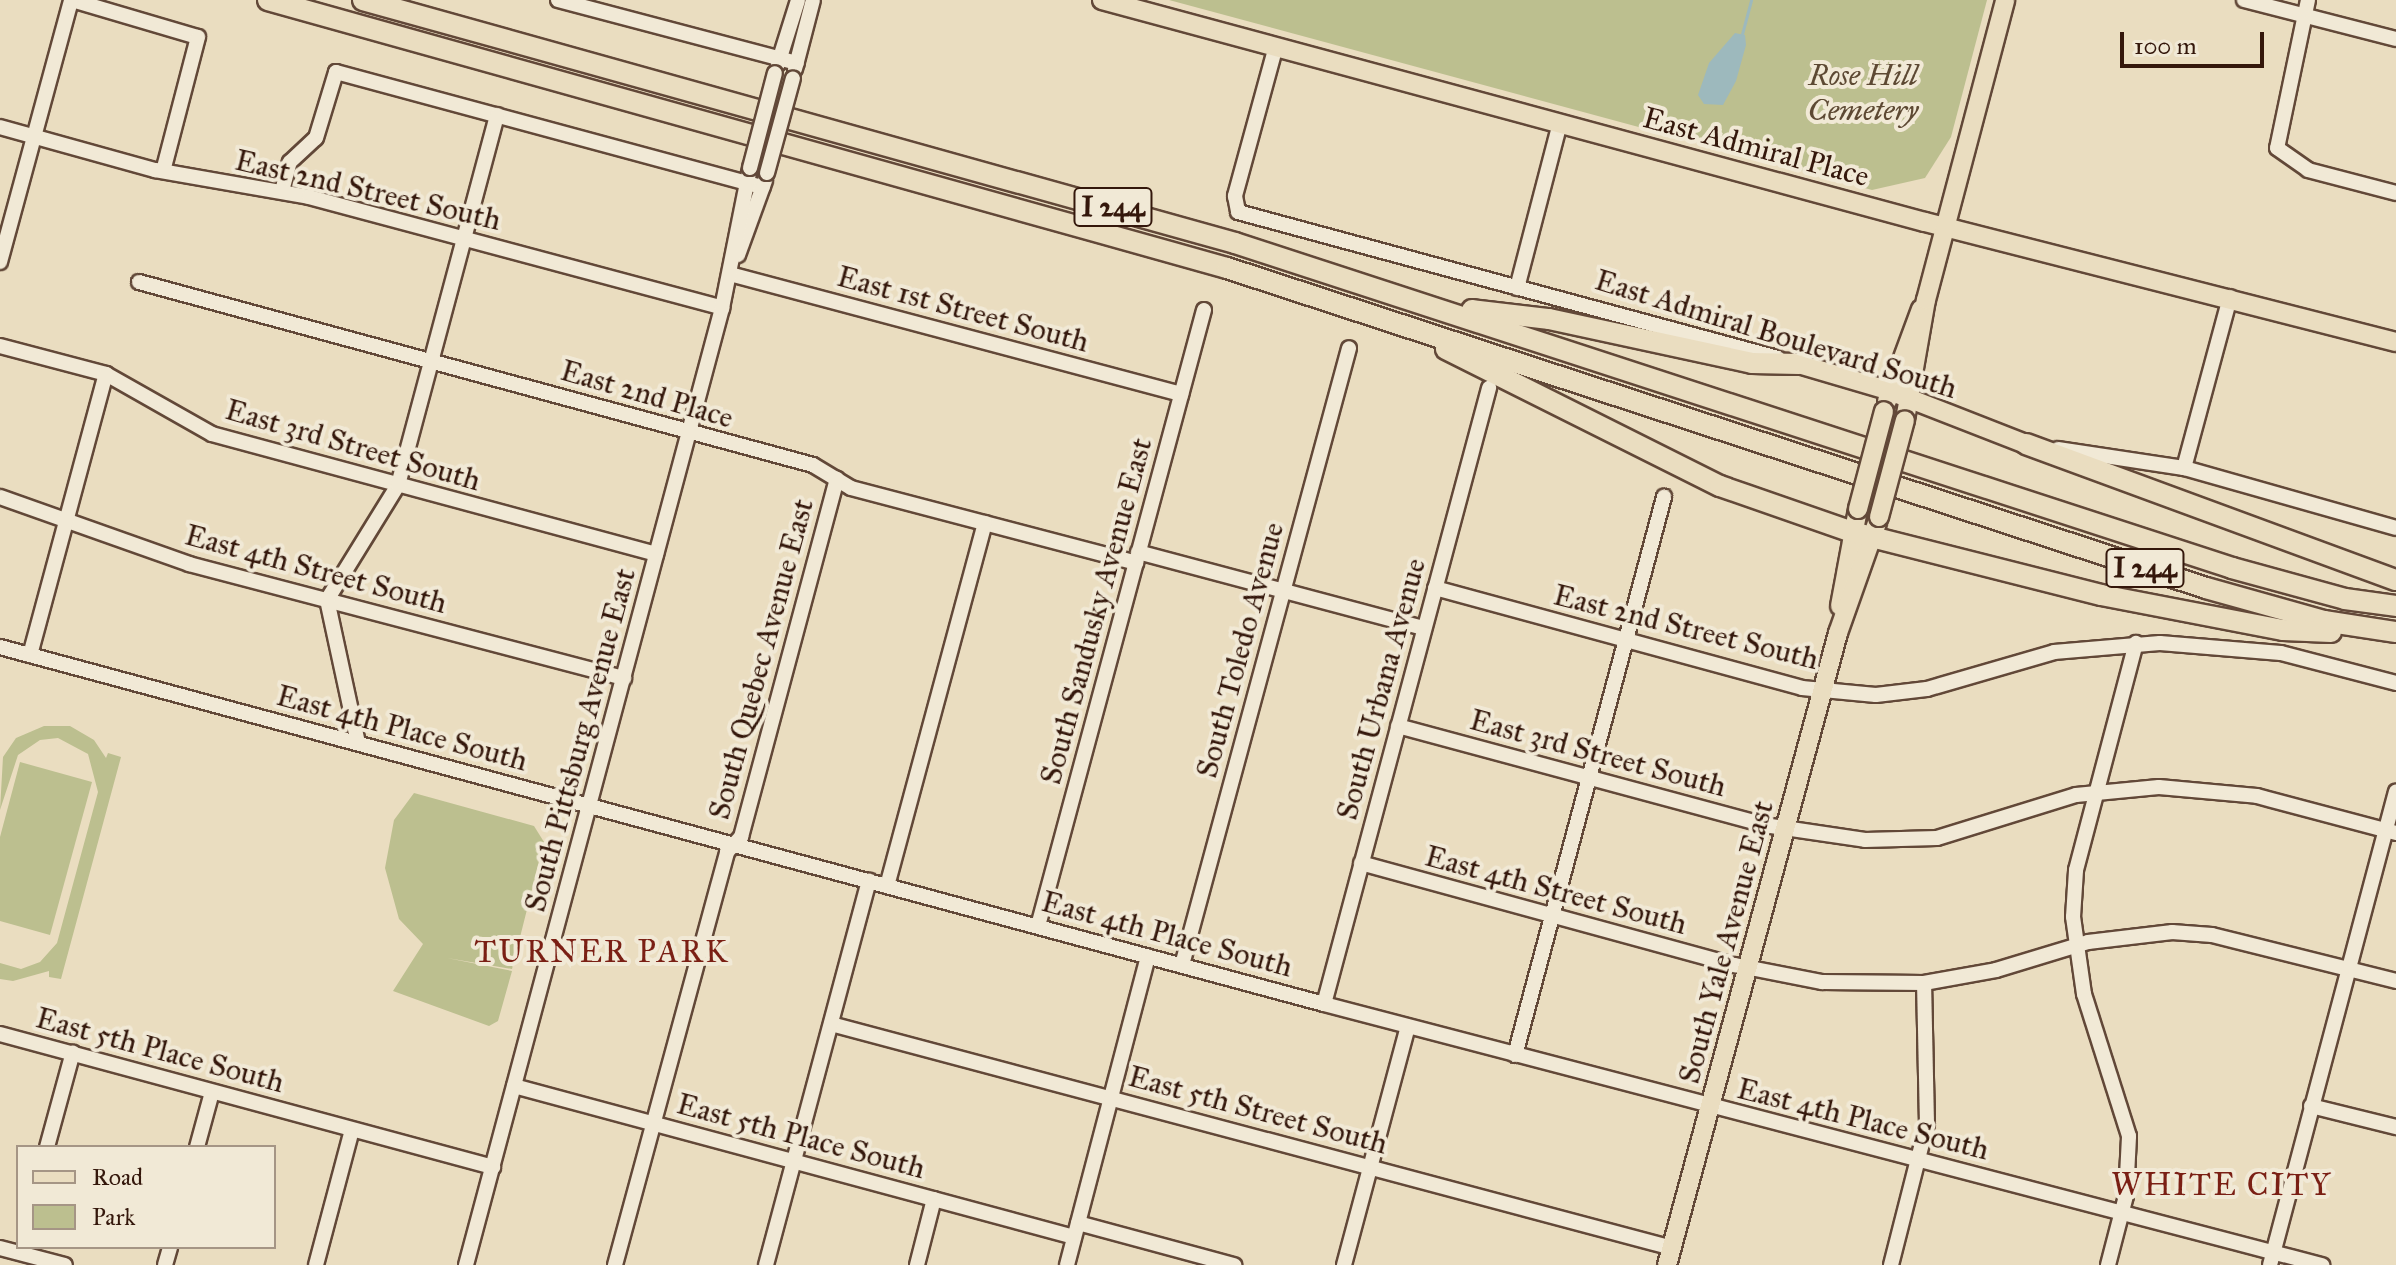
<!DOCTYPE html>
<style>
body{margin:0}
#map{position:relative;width:2396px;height:1265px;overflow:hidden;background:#eaddc0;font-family:"IM FELL Great Primer",serif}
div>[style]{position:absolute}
.green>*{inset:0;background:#bcbf8f}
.water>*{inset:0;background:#9db9bd}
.stream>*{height:3px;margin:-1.5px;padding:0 1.5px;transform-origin:1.5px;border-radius:1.5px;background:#9db9bd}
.roads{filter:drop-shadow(2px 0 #624838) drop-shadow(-2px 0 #624838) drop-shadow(0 2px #624838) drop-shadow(0 -2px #624838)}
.minor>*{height:14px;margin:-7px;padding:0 7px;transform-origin:7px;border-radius:7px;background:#f1e9d6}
.major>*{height:18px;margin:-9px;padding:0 9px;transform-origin:9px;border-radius:9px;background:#eaddc0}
.highway>*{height:20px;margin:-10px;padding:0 10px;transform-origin:10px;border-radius:10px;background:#eaddc0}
.bridges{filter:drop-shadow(2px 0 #624838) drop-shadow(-2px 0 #624838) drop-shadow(0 2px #624838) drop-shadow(0 -2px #624838)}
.minor-bridge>*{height:14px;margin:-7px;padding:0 7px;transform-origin:7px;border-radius:7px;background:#f1e9d6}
.major-bridge>*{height:18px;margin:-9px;padding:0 9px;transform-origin:9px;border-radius:9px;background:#eaddc0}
span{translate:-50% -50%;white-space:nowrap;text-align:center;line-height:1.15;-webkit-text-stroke:8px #f1e9d6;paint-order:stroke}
.shield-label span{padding:2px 6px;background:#f1e9d6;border:2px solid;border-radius:6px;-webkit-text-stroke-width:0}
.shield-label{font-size:28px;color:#34170b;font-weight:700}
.park-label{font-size:30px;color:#5d4933;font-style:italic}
.street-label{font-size:30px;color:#34170b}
.neighbourhood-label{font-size:32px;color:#7a1f14;letter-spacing:2px}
.legend{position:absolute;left:16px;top:1145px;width:260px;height:104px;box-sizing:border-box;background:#f1e9d6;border:2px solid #a59585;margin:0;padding:10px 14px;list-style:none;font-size:24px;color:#34170b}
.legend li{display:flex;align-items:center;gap:16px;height:40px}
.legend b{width:40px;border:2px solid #a59585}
.scale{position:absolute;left:2120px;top:32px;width:144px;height:36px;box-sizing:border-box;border:4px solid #34170b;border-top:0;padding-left:10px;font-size:24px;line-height:28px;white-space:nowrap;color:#34170b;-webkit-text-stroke:6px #f1e9d6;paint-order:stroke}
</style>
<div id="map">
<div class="green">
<div style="clip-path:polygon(1169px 0,1987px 0,1951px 137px,1925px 178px,1872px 190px)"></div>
<div style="clip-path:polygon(44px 726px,70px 726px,94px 740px,106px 758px,108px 753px,121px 757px,61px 979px,49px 977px,49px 971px,13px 981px,0 979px,0 963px,21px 969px,40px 962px,57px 943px,98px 792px,88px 754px,58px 738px,40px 740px,18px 755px,0 810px,3px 757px,16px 738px)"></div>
<div style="clip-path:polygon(20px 762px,92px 782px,50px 935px,0 921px,0 837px)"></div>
<div style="clip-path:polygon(414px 793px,534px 826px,544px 842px,512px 969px,447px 958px,512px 971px,498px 1021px,489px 1026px,393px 991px,423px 944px,399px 919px,385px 868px,394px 820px)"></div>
</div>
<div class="water">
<div style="clip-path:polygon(1735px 33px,1745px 35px,1746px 45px,1736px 81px,1723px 105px,1704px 104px,1698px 95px,1709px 63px)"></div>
</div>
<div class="stream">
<div style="left:1742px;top:34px;width:35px;rotate:-75deg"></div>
</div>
<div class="roads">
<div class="minor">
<div style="left:72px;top:0;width:131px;rotate:16.4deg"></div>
<div style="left:198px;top:37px;width:138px;rotate:104.6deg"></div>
<div style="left:558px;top:0;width:247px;rotate:14.8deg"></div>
<div style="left:2244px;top:0;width:157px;rotate:14.4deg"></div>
<div style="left:2308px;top:0;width:151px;rotate:101.8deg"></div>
<div style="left:2277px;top:148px;width:38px;rotate:35deg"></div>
<div style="left:2308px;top:170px;width:91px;rotate:14.6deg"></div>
<div style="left:1276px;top:46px;width:156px;rotate:105.3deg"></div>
<div style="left:1235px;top:196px;width:16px;rotate:79deg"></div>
<div style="left:1238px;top:212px;width:559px;rotate:15.13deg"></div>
<div style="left:778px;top:64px;width:67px;rotate:-72.6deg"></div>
<div style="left:795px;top:69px;width:71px;rotate:-75.4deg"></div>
<div style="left:0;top:127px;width:161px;rotate:15.5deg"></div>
<div style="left:155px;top:170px;width:156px;rotate:9.9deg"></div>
<div style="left:309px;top:197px;width:428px;rotate:15deg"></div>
<div style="left:282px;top:191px;width:30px;rotate:-75deg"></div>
<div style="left:290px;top:162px;width:35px;rotate:-43deg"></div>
<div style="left:316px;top:138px;width:69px;rotate:-73.1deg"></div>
<div style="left:336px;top:72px;width:442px;rotate:15.1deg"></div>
<div style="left:738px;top:255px;width:79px;rotate:-70deg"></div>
<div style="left:0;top:262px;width:271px;rotate:-74.8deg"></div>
<div style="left:730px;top:274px;width:467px;rotate:14.9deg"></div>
<div style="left:139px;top:282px;width:698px;rotate:15.19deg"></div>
<div style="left:813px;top:465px;width:44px;rotate:31.2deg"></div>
<div style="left:851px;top:488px;width:295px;rotate:14.7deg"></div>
<div style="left:1517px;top:288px;width:171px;rotate:-75.4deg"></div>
<div style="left:0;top:346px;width:110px;rotate:14.8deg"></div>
<div style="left:106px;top:374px;width:122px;rotate:29.5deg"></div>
<div style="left:212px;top:434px;width:460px;rotate:15.1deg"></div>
<div style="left:2058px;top:449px;width:127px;rotate:8.6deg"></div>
<div style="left:2184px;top:468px;width:220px;rotate:15.8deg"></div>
<div style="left:2184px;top:468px;width:177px;rotate:-74.9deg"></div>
<div style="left:0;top:497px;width:201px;rotate:19.5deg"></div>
<div style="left:189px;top:564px;width:450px;rotate:14.7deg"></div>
<div style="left:1138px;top:552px;width:296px;rotate:14.9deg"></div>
<div style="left:1435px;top:588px;width:380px;rotate:15.2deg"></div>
<div style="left:1802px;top:688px;width:74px;rotate:5.4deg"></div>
<div style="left:1876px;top:695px;width:51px;rotate:-6.7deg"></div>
<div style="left:1927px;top:689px;width:132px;rotate:-16.2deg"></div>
<div style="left:2054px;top:652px;width:106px;rotate:-4.9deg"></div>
<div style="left:2160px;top:643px;width:121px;rotate:4.7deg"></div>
<div style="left:2281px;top:653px;width:119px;rotate:14.6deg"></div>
<div style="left:0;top:647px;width:1371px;rotate:15.09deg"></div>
<div style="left:1324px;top:1004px;width:1032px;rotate:14.66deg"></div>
<div style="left:30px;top:655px;width:291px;rotate:-74.9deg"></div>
<div style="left:1398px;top:726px;width:379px;rotate:15.1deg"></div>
<div style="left:1764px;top:825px;width:102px;rotate:8.4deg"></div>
<div style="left:1865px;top:840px;width:72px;rotate:-1.6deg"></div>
<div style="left:1937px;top:838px;width:145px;rotate:-17.2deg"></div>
<div style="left:2076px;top:795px;width:83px;rotate:-5.5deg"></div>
<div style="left:2159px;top:787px;width:98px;rotate:5.2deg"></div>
<div style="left:2257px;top:796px;width:144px;rotate:14.9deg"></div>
<div style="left:358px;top:743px;width:146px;rotate:-102.2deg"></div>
<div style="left:327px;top:600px;width:135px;rotate:-58.3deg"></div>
<div style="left:398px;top:485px;width:383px;rotate:-75deg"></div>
<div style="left:1361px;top:863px;width:388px;rotate:15.3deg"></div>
<div style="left:1735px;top:965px;width:89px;rotate:11.1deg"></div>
<div style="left:1822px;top:982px;width:102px;rotate:0.6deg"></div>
<div style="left:1924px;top:983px;width:73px;rotate:-10.2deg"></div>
<div style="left:1996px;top:970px;width:96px;rotate:-16.9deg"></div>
<div style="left:2088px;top:942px;width:85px;rotate:-6.8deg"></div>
<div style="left:2172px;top:932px;width:40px;rotate:4.3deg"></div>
<div style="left:2212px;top:935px;width:190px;rotate:14deg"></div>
<div style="left:887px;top:886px;width:376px;rotate:-74.9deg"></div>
<div style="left:1038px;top:926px;width:638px;rotate:-74.92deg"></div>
<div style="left:1182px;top:965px;width:639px;rotate:-74.85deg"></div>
<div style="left:1324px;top:1004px;width:638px;rotate:-75deg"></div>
<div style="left:831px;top:1024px;width:870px;rotate:14.91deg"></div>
<div style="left:0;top:1034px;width:511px;rotate:15.1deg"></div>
<div style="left:1515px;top:1055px;width:578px;rotate:-75.05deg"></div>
<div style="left:514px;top:1086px;width:580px;rotate:15.09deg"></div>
<div style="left:2311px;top:1106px;width:88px;rotate:13.9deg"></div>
<div style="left:47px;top:1147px;width:98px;rotate:-74.7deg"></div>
<div style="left:197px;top:1147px;width:57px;rotate:-74.7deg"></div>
<div style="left:1078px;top:1223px;width:162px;rotate:15.1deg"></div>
<div style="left:0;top:1248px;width:67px;rotate:14.7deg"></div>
<div style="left:165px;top:1265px;width:19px;rotate:-74deg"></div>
<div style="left:316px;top:1265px;width:140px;rotate:-75.1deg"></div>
<div style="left:466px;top:1265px;width:991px;rotate:-75.02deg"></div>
<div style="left:722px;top:308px;width:143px;rotate:-78.7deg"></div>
<div style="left:615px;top:1265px;width:428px;rotate:-74.8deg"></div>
<div style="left:727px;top:852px;width:21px;rotate:-47deg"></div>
<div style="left:741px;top:837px;width:371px;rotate:-75deg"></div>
<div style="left:766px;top:1265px;width:398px;rotate:-75deg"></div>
<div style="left:917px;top:1265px;width:68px;rotate:-75.6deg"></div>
<div style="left:1067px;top:1265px;width:319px;rotate:-75.3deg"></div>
<div style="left:1344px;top:1265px;width:247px;rotate:-75deg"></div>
<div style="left:1891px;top:1265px;width:146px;rotate:-75.7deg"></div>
<div style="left:1927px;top:1124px;width:141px;rotate:-91.2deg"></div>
<div style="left:2108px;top:1265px;width:71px;rotate:-75.4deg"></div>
<div style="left:2126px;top:1196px;width:60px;rotate:-87.1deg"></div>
<div style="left:2129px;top:1136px;width:149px;rotate:-107.6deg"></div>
<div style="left:2084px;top:994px;width:78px;rotate:-98.1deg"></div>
<div style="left:2073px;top:917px;width:47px;rotate:-86.3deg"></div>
<div style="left:2076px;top:870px;width:235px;rotate:-75.2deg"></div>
<div style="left:2270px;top:1265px;width:490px;rotate:-75.1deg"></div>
</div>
<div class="major">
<div style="left:1102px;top:0;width:852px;rotate:15.1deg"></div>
<div style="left:1925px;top:222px;width:486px;rotate:14.3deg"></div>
<div style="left:1799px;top:364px;width:95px;rotate:16.5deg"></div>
<div style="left:1890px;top:391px;width:146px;rotate:21.3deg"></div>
<div style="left:1887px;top:401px;width:98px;rotate:-69.7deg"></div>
<div style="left:1905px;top:420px;width:122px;rotate:-80.1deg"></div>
<div style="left:1926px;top:300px;width:310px;rotate:-75.2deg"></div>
<div style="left:1840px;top:606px;width:99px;rotate:-79.5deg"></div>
<div style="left:1667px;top:1265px;width:655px;rotate:-74.86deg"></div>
<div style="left:1838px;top:633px;width:117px;rotate:-70.5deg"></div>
</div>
<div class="highway">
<div style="left:268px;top:0;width:996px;rotate:15.61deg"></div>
<div style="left:1227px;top:268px;width:1030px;rotate:18.1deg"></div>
<div style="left:2206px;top:588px;width:123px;rotate:15.6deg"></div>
<div style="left:2324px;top:621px;width:73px;rotate:8.7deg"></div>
<div style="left:363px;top:0;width:905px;rotate:15.57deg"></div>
<div style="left:1235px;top:243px;width:1049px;rotate:18.05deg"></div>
<div style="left:2232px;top:568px;width:117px;rotate:15.3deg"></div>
<div style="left:2345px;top:599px;width:51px;rotate:7.8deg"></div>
<div style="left:1472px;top:310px;width:78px;rotate:6.7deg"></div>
<div style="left:1549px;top:319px;width:208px;rotate:12.2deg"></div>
<div style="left:1752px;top:363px;width:47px;rotate:1.2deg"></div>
<div style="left:1446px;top:349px;width:306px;rotate:26.6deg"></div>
<div style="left:1720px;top:486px;width:140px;rotate:19.2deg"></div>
<div style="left:1852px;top:532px;width:257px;rotate:14.2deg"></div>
<div style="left:2101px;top:595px;width:185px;rotate:10.9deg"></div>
<div style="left:2283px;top:630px;width:48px;rotate:2.4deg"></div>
<div style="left:2026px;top:444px;width:394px;rotate:20.2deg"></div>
</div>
</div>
<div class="bridges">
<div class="minor-bridge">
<div style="left:750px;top:168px;width:98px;rotate:-75.3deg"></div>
<div style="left:767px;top:173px;width:98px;rotate:-74.7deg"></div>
</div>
<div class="major-bridge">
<div style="left:1858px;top:509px;width:101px;rotate:-75.1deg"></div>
<div style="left:1879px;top:517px;width:100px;rotate:-75deg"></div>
</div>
</div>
<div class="shield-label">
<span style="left:1113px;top:207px">I 244</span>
<span style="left:2145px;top:568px">I 244</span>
</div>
<div class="park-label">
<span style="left:1863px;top:92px">Rose Hill<br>Cemetery</span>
</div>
<div class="street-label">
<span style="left:1756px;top:147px;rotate:15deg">East Admiral Place</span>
<span style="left:368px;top:190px;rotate:13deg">East 2nd Street South</span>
<span style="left:963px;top:309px;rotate:15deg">East 1st Street South</span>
<span style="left:1776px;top:334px;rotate:17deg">East Admiral Boulevard South</span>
<span style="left:647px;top:394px;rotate:16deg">East 2nd Place</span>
<span style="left:353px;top:445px;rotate:16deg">East 3rd Street South</span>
<span style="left:316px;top:569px;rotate:15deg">East 4th Street South</span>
<span style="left:1096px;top:611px;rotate:-75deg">South Sandusky Avenue East</span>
<span style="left:1686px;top:627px;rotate:14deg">East 2nd Street South</span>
<span style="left:1240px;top:650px;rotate:-75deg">South Toledo Avenue</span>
<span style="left:761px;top:659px;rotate:-75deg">South Quebec Avenue East</span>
<span style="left:1381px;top:689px;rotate:-75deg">South Urbana Avenue</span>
<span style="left:402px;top:728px;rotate:15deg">East 4th Place South</span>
<span style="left:580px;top:740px;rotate:-75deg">South Pittsburg Avenue East</span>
<span style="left:1598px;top:753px;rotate:15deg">East 3rd Street South</span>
<span style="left:1556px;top:890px;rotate:15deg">East 4th Street South</span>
<span style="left:1167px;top:934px;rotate:15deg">East 4th Place South</span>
<span style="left:1726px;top:942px;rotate:-75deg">South Yale Avenue East</span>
<span style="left:160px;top:1050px;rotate:15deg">East 5th Place South</span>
<span style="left:1258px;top:1110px;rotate:15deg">East 5th Street South</span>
<span style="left:1863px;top:1119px;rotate:14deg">East 4th Place South</span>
<span style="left:801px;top:1136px;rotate:15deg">East 5th Place South</span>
</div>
<div class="neighbourhood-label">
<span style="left:602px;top:952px">TURNER PARK</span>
<span style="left:2222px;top:1185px">WHITE CITY</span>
</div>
<ul class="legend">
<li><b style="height:10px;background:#eaddc0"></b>Road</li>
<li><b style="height:22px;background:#bcbf8f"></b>Park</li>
</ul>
<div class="scale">100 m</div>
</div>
